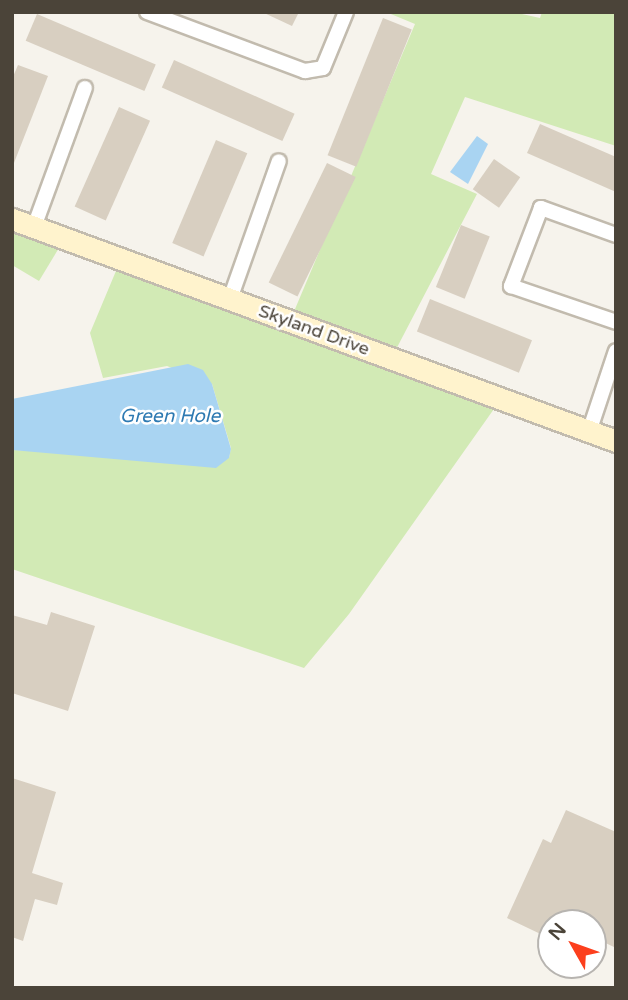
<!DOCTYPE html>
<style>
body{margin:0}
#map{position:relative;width:628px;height:1000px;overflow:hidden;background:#f6f3ec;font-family:"Varela Round",sans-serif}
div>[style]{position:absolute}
.green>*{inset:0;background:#d2eab5}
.water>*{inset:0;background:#a9d4f2}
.building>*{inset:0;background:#d8cfc1;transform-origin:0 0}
.roads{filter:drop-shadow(2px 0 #c2bbae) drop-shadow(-2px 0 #c2bbae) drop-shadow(0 2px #c2bbae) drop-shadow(0 -2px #c2bbae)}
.street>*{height:14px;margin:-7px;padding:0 7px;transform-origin:7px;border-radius:7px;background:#fff}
.secondary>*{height:21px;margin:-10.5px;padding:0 10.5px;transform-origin:10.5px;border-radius:10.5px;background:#fff3cd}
span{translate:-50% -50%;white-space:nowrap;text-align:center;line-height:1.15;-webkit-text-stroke:5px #fff;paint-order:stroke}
.street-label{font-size:18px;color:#4b4439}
.water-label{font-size:19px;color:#2e7ab2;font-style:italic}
.frame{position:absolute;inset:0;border:14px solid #4b4439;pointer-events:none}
.north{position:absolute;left:537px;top:909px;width:70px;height:70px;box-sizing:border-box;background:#fff;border:2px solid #b7b4b0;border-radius:50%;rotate:310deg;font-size:19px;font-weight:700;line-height:28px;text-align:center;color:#4b4439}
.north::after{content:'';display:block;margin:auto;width:24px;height:32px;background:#fc3f1d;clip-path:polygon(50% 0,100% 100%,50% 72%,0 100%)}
</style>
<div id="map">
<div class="green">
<div style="clip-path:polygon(386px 12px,513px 12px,540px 18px,542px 12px,616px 12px,616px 146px,465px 97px,431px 174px,477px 194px,391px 359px,501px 399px,349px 614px,304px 668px,12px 569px,12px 450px,229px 458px,231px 448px,212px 384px,167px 366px,103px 378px,90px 333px,121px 259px,290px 321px,415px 24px)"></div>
<div style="clip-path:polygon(12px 219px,65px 238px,39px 281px,12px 265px)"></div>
</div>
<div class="water">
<div style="clip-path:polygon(477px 136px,488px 144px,468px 184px,450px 172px)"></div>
<div style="clip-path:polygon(188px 364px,203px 370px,212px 384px,231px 449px,229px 458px,216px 468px,12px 450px,12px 399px)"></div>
</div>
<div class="building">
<div style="clip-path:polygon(262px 12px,299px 12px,292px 26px)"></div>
<div style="left:37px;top:14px;width:129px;height:29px;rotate:23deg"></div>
<div style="left:383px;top:18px;width:31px;height:148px;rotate:22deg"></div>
<div style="left:174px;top:60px;width:132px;height:30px;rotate:24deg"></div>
<div style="clip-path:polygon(18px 65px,48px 76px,12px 168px,12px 79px)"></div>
<div style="left:119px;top:107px;width:34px;height:109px;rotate:24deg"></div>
<div style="clip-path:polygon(540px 124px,616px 157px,616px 192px,527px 153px)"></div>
<div style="left:216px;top:140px;width:34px;height:112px;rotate:23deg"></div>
<div style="left:494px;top:159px;width:32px;height:37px;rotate:35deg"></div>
<div style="left:327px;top:163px;width:32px;height:133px;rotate:26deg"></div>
<div style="left:461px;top:225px;width:31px;height:67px;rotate:22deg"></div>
<div style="left:430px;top:299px;width:110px;height:35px;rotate:22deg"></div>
<div style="clip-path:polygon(51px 612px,95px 626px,68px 711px,12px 693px,12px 615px,47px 625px)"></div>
<div style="clip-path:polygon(12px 778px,56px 792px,32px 873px,63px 883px,57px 905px,35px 899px,23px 941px,12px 937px)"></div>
<div style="clip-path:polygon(566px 810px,616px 832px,616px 948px,593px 937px,593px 923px,551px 923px,551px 939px,507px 918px,543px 839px,551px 843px)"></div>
</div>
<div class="roads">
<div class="street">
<div style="left:147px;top:12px;width:169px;rotate:20.5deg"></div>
<div style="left:305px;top:71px;width:18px;rotate:-9deg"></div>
<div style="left:323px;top:68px;width:61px;rotate:-67.7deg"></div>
<div style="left:34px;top:227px;width:148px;rotate:-69.9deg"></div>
<div style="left:616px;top:235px;width:80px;rotate:-160.2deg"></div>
<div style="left:541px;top:208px;width:84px;rotate:111deg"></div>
<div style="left:511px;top:286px;width:111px;rotate:18.9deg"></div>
<div style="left:230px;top:299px;width:146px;rotate:-70.5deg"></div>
<div style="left:589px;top:432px;width:85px;rotate:-71.6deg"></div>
</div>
<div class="secondary">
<div style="left:12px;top:219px;width:644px;rotate:20.18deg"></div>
</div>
</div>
<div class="street-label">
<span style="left:314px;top:330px;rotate:20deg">Skyland Drive</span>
</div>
<div class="water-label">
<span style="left:170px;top:417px">Green Hole</span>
</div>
<div class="frame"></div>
<div class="north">N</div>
</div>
